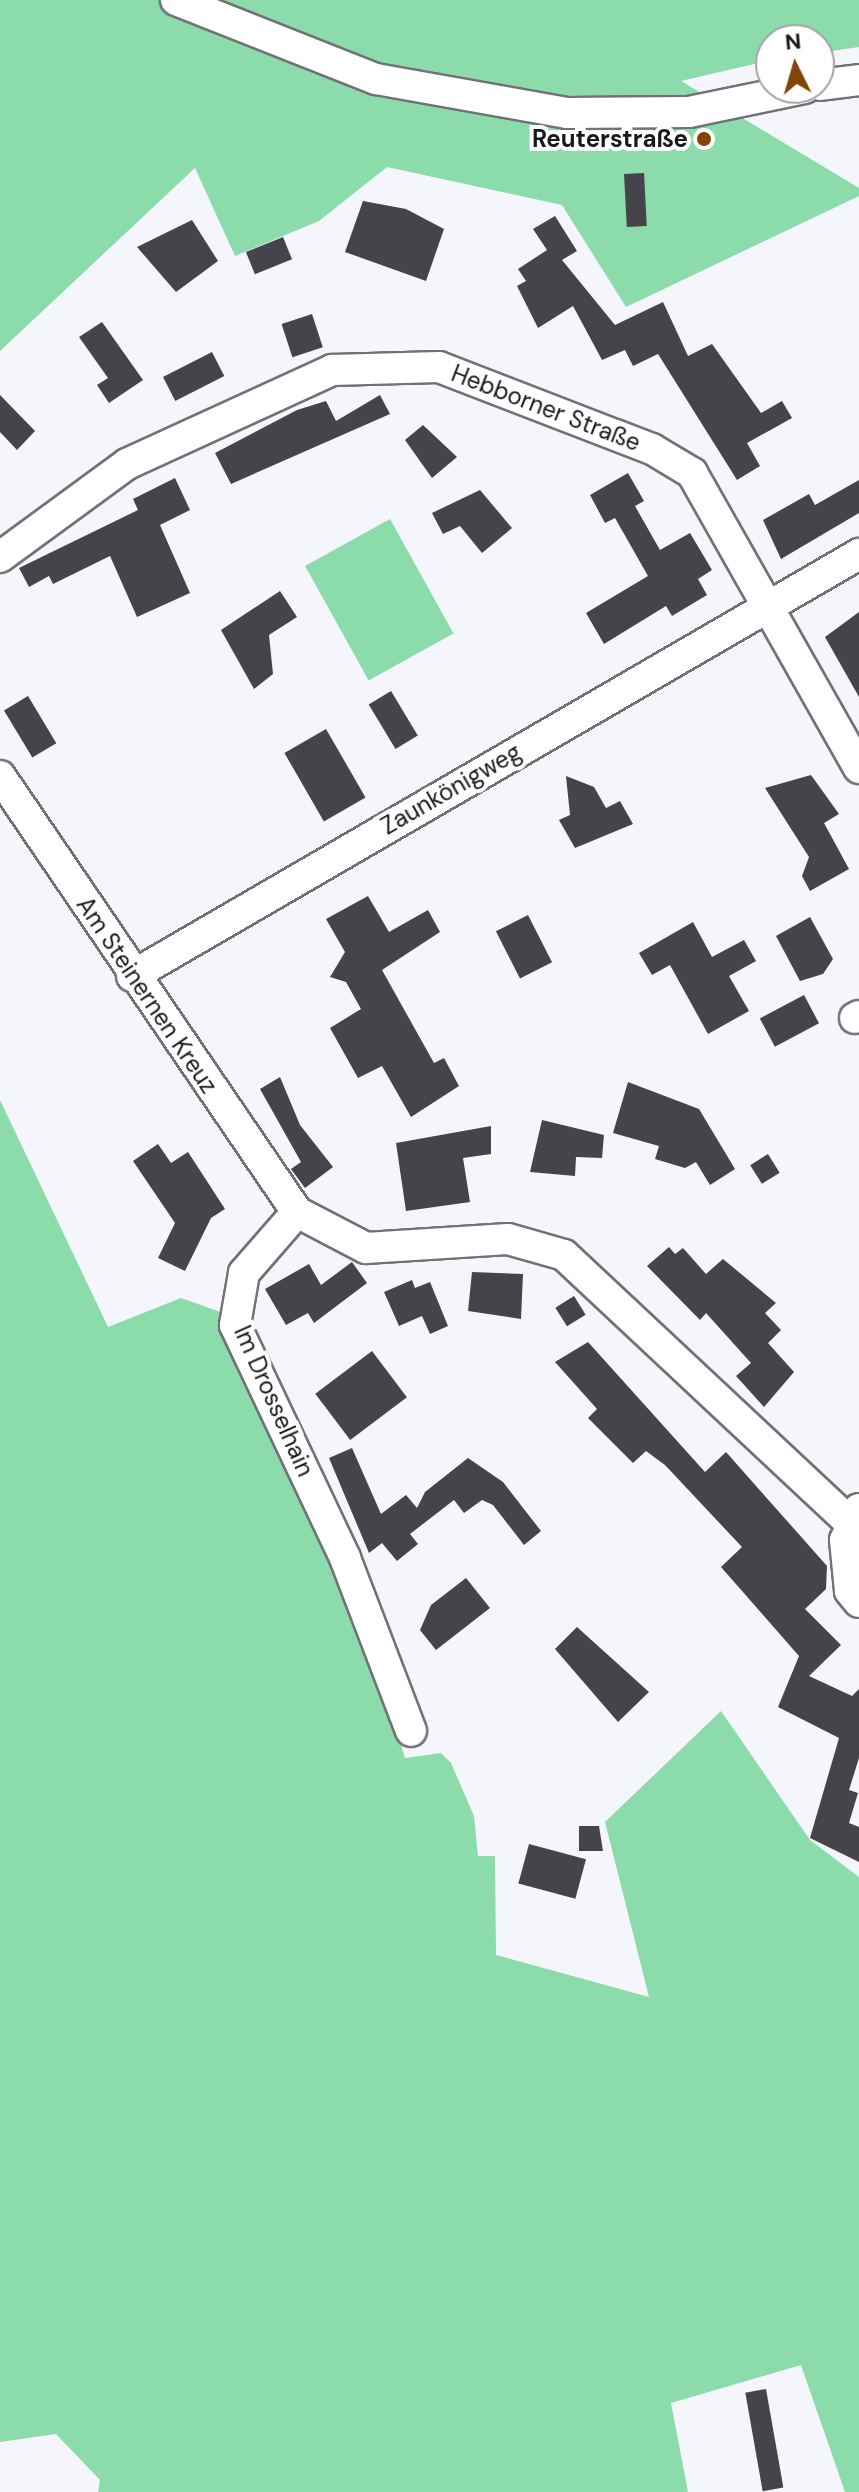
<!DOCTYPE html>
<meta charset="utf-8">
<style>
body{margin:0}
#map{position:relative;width:859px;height:2492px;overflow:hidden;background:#f4f6fc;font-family:"DM Sans",sans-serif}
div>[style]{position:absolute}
.forest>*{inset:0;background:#8cdbaa;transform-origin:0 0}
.building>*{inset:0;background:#444449;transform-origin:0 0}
.roads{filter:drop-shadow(2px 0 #707277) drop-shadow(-2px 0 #707277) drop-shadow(0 2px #707277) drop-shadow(0 -2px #707277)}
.minor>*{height:30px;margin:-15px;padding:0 15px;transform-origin:15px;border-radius:15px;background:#fff}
.dots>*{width:22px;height:22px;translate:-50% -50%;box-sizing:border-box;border:4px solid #fff;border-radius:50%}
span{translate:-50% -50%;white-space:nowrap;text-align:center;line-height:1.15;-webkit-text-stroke:8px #fff;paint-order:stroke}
.poi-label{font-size:24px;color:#18191b;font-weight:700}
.right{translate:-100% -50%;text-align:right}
.street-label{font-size:24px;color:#18191b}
.north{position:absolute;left:755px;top:24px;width:80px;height:80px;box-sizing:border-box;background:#fff;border:2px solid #a3a3a4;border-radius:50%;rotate:355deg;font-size:22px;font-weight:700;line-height:32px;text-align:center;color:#18191b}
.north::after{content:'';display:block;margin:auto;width:28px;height:36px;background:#834406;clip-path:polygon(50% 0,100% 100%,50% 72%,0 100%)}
</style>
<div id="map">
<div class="forest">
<div style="clip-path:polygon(0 0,859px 0,859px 47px,819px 53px,819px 40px,771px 40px,771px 60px,681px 81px,859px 188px,859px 196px,626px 307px,562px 205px,387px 167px,319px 221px,235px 256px,195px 168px,0 351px)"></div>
<div style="left:390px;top:519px;width:131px;height:97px;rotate:61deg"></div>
<div style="clip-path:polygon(0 1100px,108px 1327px,181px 1298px,229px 1315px,370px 1645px,405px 1758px,441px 1753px,451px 1763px,474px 1816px,478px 1856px,495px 1856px,496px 1955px,649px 1997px,605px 1822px,721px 1711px,810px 1840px,859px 1877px,859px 2492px,845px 2492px,801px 2365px,671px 2403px,688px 2492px,98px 2492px,100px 2480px,56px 2434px,0 2442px)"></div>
</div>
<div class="building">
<div style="left:644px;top:173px;width:53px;height:20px;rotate:87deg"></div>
<div style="clip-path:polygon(363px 201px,406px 209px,444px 229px,426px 281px,345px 252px)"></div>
<div style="clip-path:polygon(555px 216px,577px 251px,562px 260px,615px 325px,663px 302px,688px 356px,712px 344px,761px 413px,782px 401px,792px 418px,747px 443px,760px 466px,737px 480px,658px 354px,633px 366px,625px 350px,602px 360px,573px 306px,538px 328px,517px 286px,526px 281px,518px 269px,547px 250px,533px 229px)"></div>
<div style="clip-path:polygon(192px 220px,218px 261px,176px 292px,137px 247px)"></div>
<div style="left:283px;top:237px;width:24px;height:40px;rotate:68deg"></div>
<div style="left:312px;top:314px;width:35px;height:32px;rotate:72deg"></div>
<div style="clip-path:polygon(102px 322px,143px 380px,109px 403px,97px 385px,108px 378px,79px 337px)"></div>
<div style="left:212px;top:352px;width:27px;height:55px;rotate:63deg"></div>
<div style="clip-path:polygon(0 395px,35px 431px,17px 450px,0 432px)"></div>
<div style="clip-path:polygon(380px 395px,390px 414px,231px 484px,215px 453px,297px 410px,326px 401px,336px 421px)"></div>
<div style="clip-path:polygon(423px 425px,457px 457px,432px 478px,405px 440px)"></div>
<div style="clip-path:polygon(628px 473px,644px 501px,635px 506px,660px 550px,690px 533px,712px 570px,698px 579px,707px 595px,672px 616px,666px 606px,604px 644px,586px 613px,648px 576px,615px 518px,605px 523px,590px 495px)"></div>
<div style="clip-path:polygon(175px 478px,190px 510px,160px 525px,190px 593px,137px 617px,110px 556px,53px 584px,49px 576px,29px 587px,19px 568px,138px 510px,133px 499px)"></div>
<div style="clip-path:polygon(859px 480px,859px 513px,781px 559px,763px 520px,809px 494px,815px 505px)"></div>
<div style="clip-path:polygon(480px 490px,512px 528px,482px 553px,460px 526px,443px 534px,432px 513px)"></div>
<div style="clip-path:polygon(280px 591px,297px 617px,269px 635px,273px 674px,254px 689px,221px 630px)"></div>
<div style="clip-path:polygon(859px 612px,859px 697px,825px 637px)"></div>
<div style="left:391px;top:691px;width:52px;height:26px;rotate:59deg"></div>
<div style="left:28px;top:696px;width:55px;height:28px;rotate:59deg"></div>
<div style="left:326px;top:729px;width:79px;height:48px;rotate:60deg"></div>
<div style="clip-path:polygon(811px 775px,839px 814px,824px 823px,849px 869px,810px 891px,802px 876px,809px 857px,765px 788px)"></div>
<div style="clip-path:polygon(566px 776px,594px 787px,606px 808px,620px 801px,633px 824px,575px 848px,559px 820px,570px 815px)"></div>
<div style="clip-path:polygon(368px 896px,389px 932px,428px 910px,440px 932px,382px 970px,434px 1063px,444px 1058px,459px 1086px,411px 1117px,382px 1066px,358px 1078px,330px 1028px,361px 1009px,346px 982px,330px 977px,345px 952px,326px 919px)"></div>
<div style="left:528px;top:915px;width:53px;height:36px;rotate:63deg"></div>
<div style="clip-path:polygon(810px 917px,833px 959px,823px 974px,800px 981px,776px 936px)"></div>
<div style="clip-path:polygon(693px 922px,712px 957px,744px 940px,756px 961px,729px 976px,749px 1011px,708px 1034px,670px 965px,652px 975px,639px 953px)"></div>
<div style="left:804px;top:995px;width:32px;height:50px;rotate:62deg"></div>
<div style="clip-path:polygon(280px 1077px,300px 1125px,333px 1167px,305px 1188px,291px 1169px,301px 1162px,260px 1089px)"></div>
<div style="clip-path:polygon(628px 1082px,699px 1109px,735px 1169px,710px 1185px,696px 1162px,685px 1168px,655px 1159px,659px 1146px,613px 1133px)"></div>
<div style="clip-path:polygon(542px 1120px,604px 1135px,602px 1158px,576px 1157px,575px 1176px,530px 1172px)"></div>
<div style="clip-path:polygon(491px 1126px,491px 1154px,463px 1158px,470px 1202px,406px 1211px,396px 1143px)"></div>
<div style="clip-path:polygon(158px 1144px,171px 1163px,188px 1152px,225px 1209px,211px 1218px,185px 1271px,158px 1258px,175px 1223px,133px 1161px)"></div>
<div style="left:768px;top:1154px;width:22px;height:21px;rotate:58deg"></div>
<div style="clip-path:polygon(669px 1247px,675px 1254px,683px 1248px,706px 1274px,723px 1259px,776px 1303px,765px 1313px,781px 1330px,768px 1343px,794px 1372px,764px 1407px,736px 1376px,751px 1363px,706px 1313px,700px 1320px,647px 1266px)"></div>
<div style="clip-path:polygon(352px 1262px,367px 1283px,314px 1323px,308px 1313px,286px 1325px,265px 1289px,309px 1264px,321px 1285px)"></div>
<div style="clip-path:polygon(472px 1272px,523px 1274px,521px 1319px,468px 1311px)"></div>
<div style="clip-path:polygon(412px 1280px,415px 1288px,430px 1282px,448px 1326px,430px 1334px,422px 1316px,399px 1326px,384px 1292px)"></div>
<div style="left:574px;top:1296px;width:22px;height:22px;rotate:58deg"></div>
<div style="clip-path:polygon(588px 1342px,705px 1472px,726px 1452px,827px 1566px,826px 1589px,805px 1609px,841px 1645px,809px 1676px,852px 1696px,859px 1689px,859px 1758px,849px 1790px,858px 1793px,849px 1823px,859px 1827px,859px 1862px,810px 1838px,839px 1738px,778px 1707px,799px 1656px,721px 1567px,742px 1547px,665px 1465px,646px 1451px,633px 1463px,588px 1418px,597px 1409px,555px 1362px)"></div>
<div style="left:372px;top:1351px;width:58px;height:71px;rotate:53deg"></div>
<div style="clip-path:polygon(352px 1448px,381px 1514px,406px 1495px,417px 1508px,425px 1492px,468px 1458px,503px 1482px,541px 1531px,524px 1545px,493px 1505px,482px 1500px,464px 1513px,454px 1500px,410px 1534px,418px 1544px,397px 1561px,382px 1543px,369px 1553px,329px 1458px)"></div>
<div style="clip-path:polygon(466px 1578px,490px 1608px,436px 1650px,420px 1630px,431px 1605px)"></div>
<div style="clip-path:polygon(577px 1627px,649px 1692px,618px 1722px,555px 1649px)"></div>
<div style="clip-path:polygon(579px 1826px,599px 1826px,603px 1851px,579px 1851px)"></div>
<div style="left:529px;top:1844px;width:59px;height:41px;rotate:15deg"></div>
<div style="left:766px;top:2389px;width:100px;height:21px;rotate:80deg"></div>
</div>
<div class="roads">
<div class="minor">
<div style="left:176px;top:0;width:215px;rotate:21.6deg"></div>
<div style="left:376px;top:79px;width:194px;rotate:10.1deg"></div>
<div style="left:567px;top:113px;width:122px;rotate:-0.5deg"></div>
<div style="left:689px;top:112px;width:118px;rotate:-11.7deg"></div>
<div style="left:819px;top:85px;width:40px;rotate:-7.1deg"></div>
<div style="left:0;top:557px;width:157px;rotate:-36.2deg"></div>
<div style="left:127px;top:464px;width:226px;rotate:-24.6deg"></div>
<div style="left:332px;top:370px;width:107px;rotate:-1.6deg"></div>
<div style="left:439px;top:367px;width:228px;rotate:21.1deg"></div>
<div style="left:652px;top:449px;width:47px;rotate:31deg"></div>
<div style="left:692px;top:473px;width:339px;rotate:60.5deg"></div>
<div style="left:0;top:776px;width:528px;rotate:55.74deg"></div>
<div style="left:297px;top:1212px;width:78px;rotate:27.6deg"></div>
<div style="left:366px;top:1248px;width:142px;rotate:-3.6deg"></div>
<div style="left:508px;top:1239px;width:58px;rotate:15.9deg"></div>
<div style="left:564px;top:1255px;width:389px;rotate:43.1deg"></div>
<div style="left:132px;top:976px;width:841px;rotate:-30.13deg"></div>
<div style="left:855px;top:1018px;width:4px;rotate:-27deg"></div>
<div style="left:297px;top:1212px;width:81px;rotate:131deg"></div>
<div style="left:244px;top:1273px;width:53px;rotate:99.8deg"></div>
<div style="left:235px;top:1325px;width:258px;rotate:64.7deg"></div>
<div style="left:345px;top:1558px;width:185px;rotate:69.1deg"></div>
<div style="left:859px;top:1509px;width:34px;rotate:114deg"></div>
<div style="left:845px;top:1540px;width:51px;rotate:84.4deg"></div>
<div style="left:850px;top:1591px;width:14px;rotate:51deg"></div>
</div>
</div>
<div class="dots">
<div style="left:704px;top:139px;background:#834406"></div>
</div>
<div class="poi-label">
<span class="right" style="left:688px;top:139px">Reuterstraße</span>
</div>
<div class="street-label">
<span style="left:546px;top:408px;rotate:21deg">Hebborner Straße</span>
<span style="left:451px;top:789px;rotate:-30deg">Zaunkönigweg</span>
<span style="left:147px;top:995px;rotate:56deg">Am Steinernen Kreuz</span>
<span style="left:274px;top:1401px;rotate:66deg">Im Drosselhain</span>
</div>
<div class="north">N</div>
</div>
